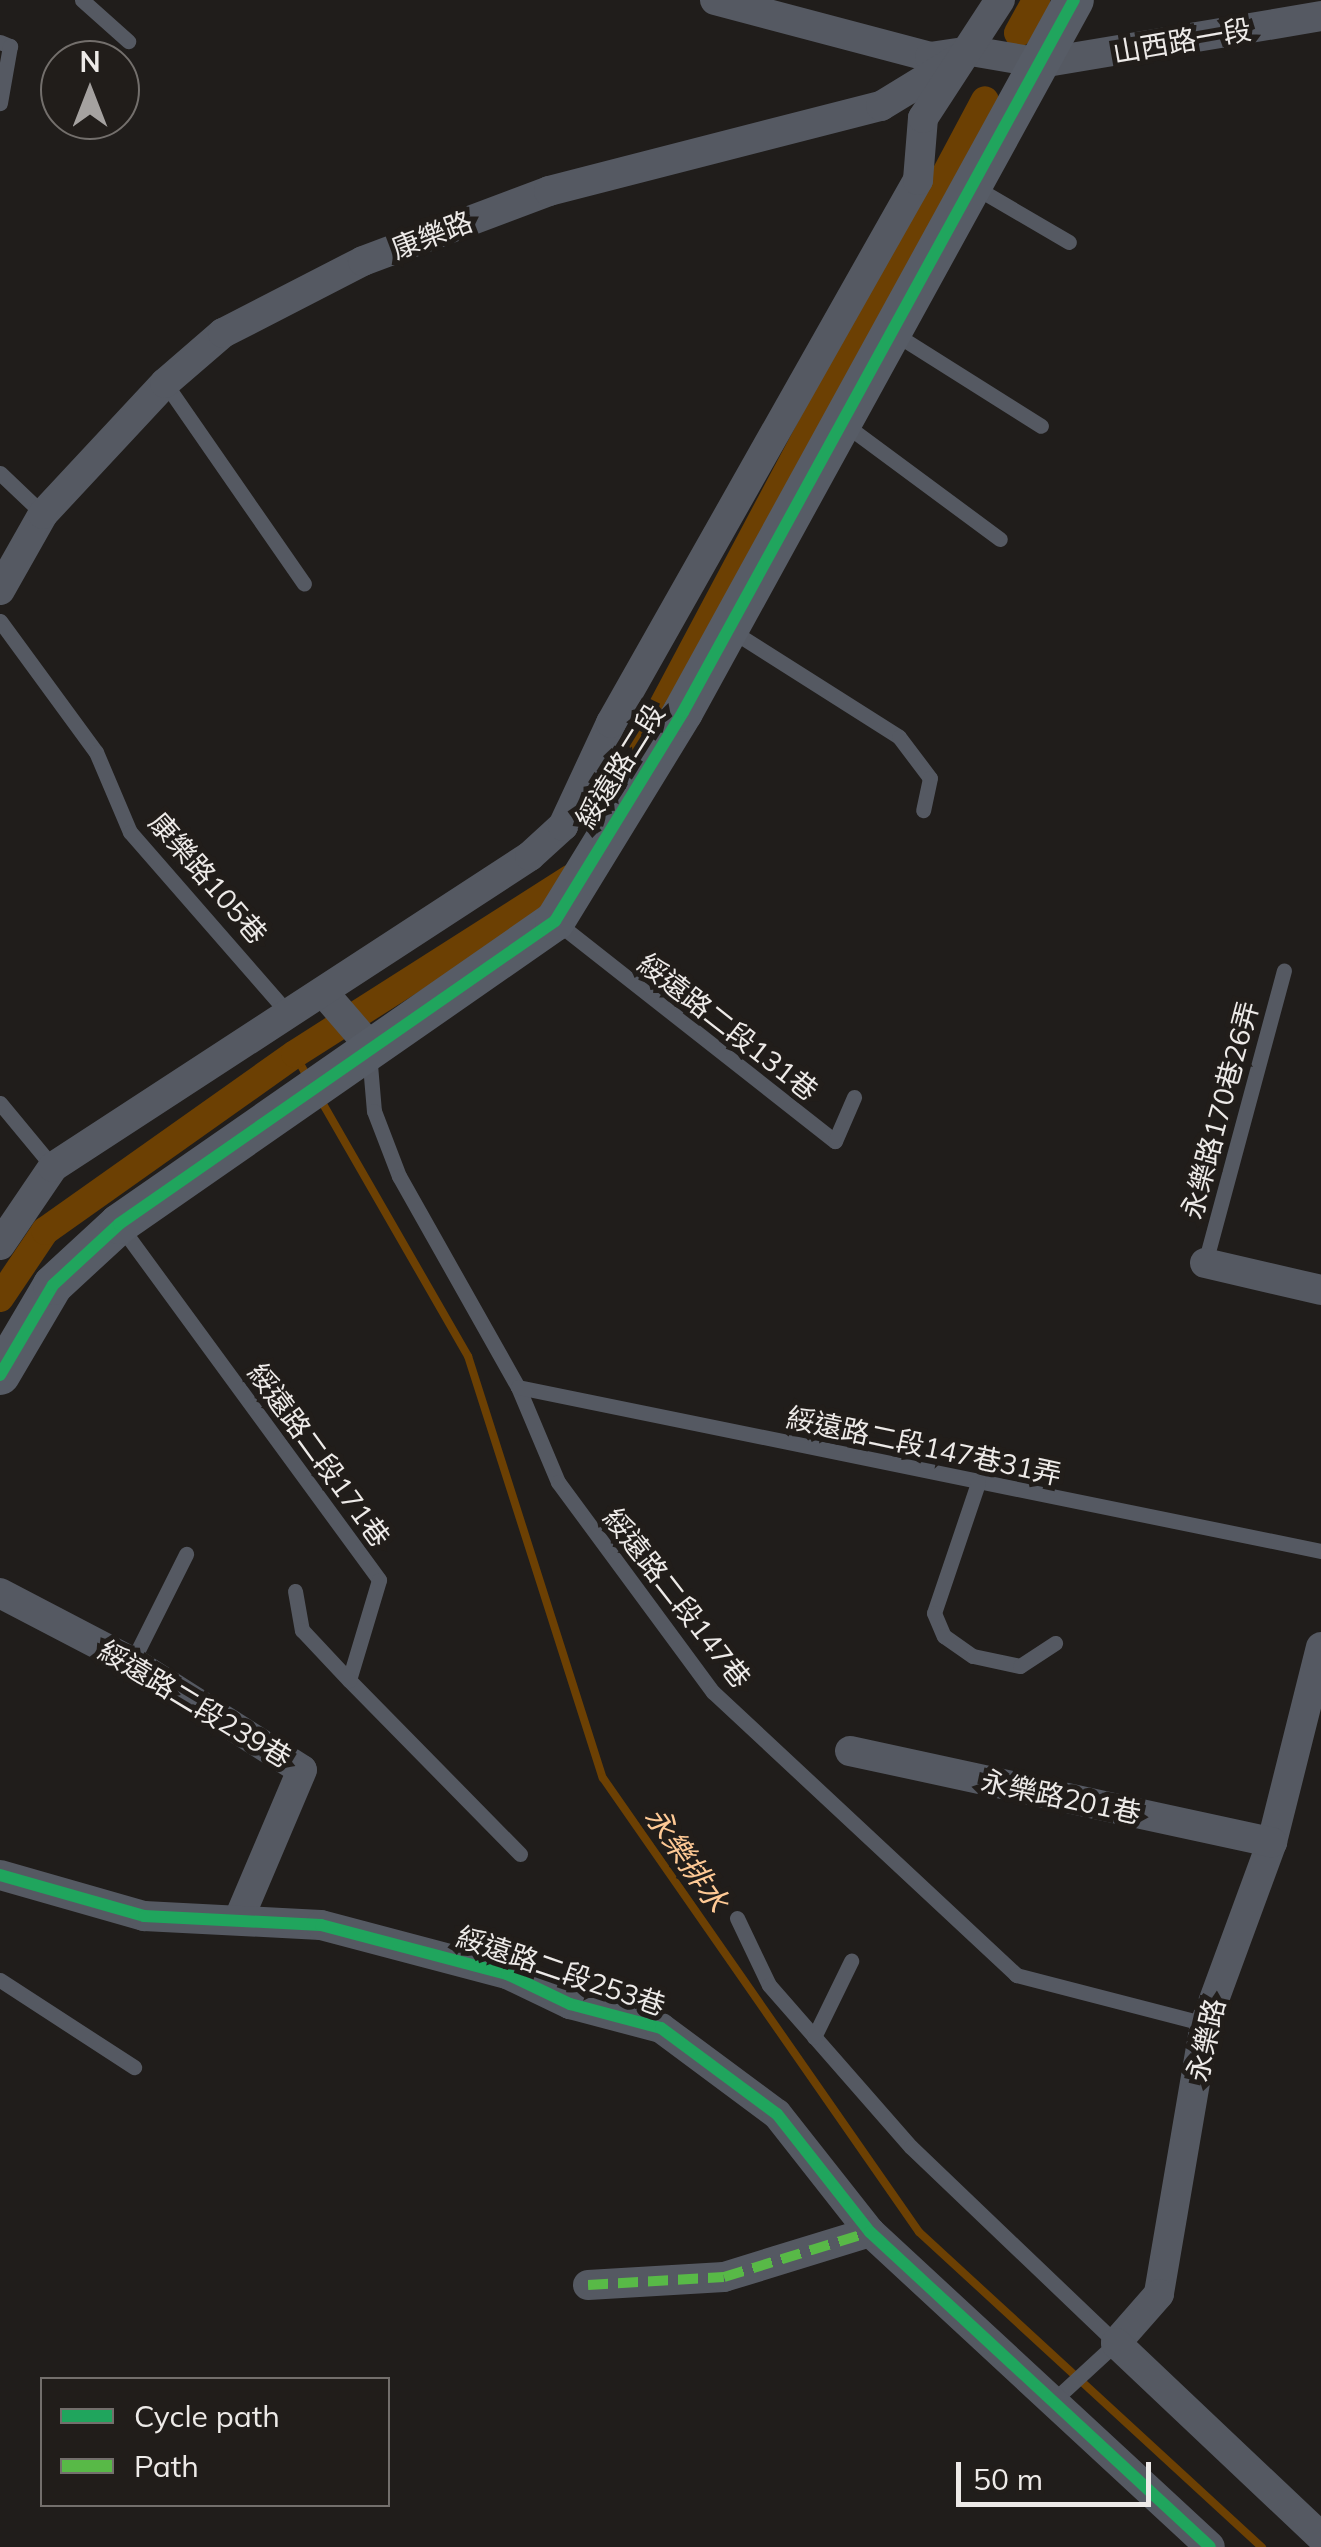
<!DOCTYPE html>
<meta charset="utf-8">
<style>
body{margin:0}
#map{position:relative;width:1321px;height:2547px;overflow:hidden;background:#201d1b;font-family:Mulish,"Noto Sans TC",sans-serif}
div>[style]{position:absolute}
.stream>*{height:8px;margin:-4px;padding:0 4px;transform-origin:4px;border-radius:4px;background:#6c4003}
.canal>*{height:28px;margin:-14px;padding:0 14px;transform-origin:14px;border-radius:14px;background:#6c4003}
.lane>*{height:15px;margin:-7.5px;padding:0 7.5px;transform-origin:7.5px;border-radius:7.5px;background:#555962}
.street>*{height:30px;margin:-15px;padding:0 15px;transform-origin:15px;border-radius:15px;background:#555962}
.secondary>*{height:40px;margin:-20px;padding:0 20px;transform-origin:20px;border-radius:20px;background:#575c66}
.quiet>*{height:10px;margin-top:-5px;transform-origin:0;background:repeating-linear-gradient(90deg,#58b947 0 20px,transparent 0 30px)}
.cycleway>*{height:12px;margin:-6px;padding:0 6px;transform-origin:6px;border-radius:6px;background:#20a55d}
span{translate:-50% -50%;white-space:nowrap;text-align:center;line-height:1.15;-webkit-text-stroke:10px #211d1a;paint-order:stroke}
.street-label{font-size:28px;color:#edeae8}
.water-label{font-size:30px;color:#fec995;font-style:italic}
.legend{position:absolute;left:40px;top:2377px;width:350px;height:130px;box-sizing:border-box;background:#211d1a;border:2px solid #736f6c;margin:0;padding:12px 18px;list-style:none;font-size:30px;color:#edeae8}
.legend li{display:flex;align-items:center;gap:20px;height:50px}
.legend b{width:50px;border:2px solid #736f6c}
.north{position:absolute;left:40px;top:40px;width:100px;height:100px;box-sizing:border-box;background:#211d1a;border:2px solid #736f6c;border-radius:50%;rotate:0deg;font-size:28px;font-weight:700;line-height:40px;text-align:center;color:#edeae8}
.north::after{content:'';display:block;margin:auto;width:35px;height:45px;background:#a5a2a0;clip-path:polygon(50% 0,100% 100%,50% 72%,0 100%)}
.scale{position:absolute;left:956px;top:2462px;width:195px;height:45px;box-sizing:border-box;border:5px solid #edeae8;border-top:0;padding-left:12px;font-size:30px;line-height:35px;white-space:nowrap;color:#edeae8;-webkit-text-stroke:8px #211d1a;paint-order:stroke}
</style>
<div id="map">
<div class="stream">
<div style="left:295px;top:1054px;width:26px;rotate:62deg"></div>
<div style="left:319px;top:1097px;width:299px;rotate:60.1deg"></div>
<div style="left:468px;top:1356px;width:443px;rotate:72.3deg"></div>
<div style="left:603px;top:1778px;width:553px;rotate:55.16deg"></div>
<div style="left:919px;top:2232px;width:466px;rotate:42.6deg"></div>
</div>
<div class="canal">
<div style="left:1018px;top:33px;width:38px;rotate:-61deg"></div>
<div style="left:643px;top:743px;width:728px;rotate:-61.99deg"></div>
<div style="left:0;top:1298px;width:81px;rotate:-56.1deg"></div>
<div style="left:45px;top:1231px;width:306px;rotate:-35.3deg"></div>
<div style="left:295px;top:1054px;width:327px;rotate:-32.5deg"></div>
</div>
<div class="lane">
<div style="left:82px;top:0;width:62px;rotate:41.7deg"></div>
<div style="left:0;top:42px;width:11px;rotate:22deg"></div>
<div style="left:10px;top:46px;width:58px;rotate:100deg"></div>
<div style="left:973px;top:186px;width:111px;rotate:30.3deg"></div>
<div style="left:892px;top:332px;width:176px;rotate:32.2deg"></div>
<div style="left:165px;top:383px;width:244px;rotate:55.3deg"></div>
<div style="left:843px;top:423px;width:195px;rotate:36.5deg"></div>
<div style="left:0;top:473px;width:59px;rotate:43.6deg"></div>
<div style="left:0;top:621px;width:162px;rotate:53.8deg"></div>
<div style="left:96px;top:752px;width:87px;rotate:67deg"></div>
<div style="left:130px;top:832px;width:242px;rotate:48.9deg"></div>
<div style="left:729px;top:629px;width:201px;rotate:32.4deg"></div>
<div style="left:899px;top:737px;width:51px;rotate:52.9deg"></div>
<div style="left:930px;top:778px;width:33px;rotate:102deg"></div>
<div style="left:555px;top:921px;width:356px;rotate:38.2deg"></div>
<div style="left:835px;top:1141px;width:48px;rotate:-66.6deg"></div>
<div style="left:369px;top:1053px;width:58px;rotate:85.1deg"></div>
<div style="left:374px;top:1111px;width:70px;rotate:69deg"></div>
<div style="left:399px;top:1176px;width:242px;rotate:60.6deg"></div>
<div style="left:518px;top:1387px;width:103px;rotate:67.2deg"></div>
<div style="left:558px;top:1482px;width:261px;rotate:53.6deg"></div>
<div style="left:713px;top:1692px;width:415px;rotate:43deg"></div>
<div style="left:1016px;top:1975px;width:195px;rotate:14.5deg"></div>
<div style="left:0;top:1103px;width:83px;rotate:50.4deg"></div>
<div style="left:121px;top:1227px;width:437px;rotate:53.8deg"></div>
<div style="left:379px;top:1580px;width:104px;rotate:106.7deg"></div>
<div style="left:349px;top:1680px;width:244px;rotate:45.5deg"></div>
<div style="left:1205px;top:1263px;width:303px;rotate:-74.9deg"></div>
<div style="left:518px;top:1387px;width:820px;rotate:11.54deg"></div>
<div style="left:978px;top:1483px;width:137px;rotate:108.7deg"></div>
<div style="left:934px;top:1613px;width:25px;rotate:67deg"></div>
<div style="left:944px;top:1636px;width:35px;rotate:35deg"></div>
<div style="left:973px;top:1656px;width:48px;rotate:12deg"></div>
<div style="left:1020px;top:1666px;width:42px;rotate:-33.3deg"></div>
<div style="left:295px;top:1591px;width:40px;rotate:80deg"></div>
<div style="left:302px;top:1630px;width:69px;rotate:46.8deg"></div>
<div style="left:132px;top:1662px;width:121px;rotate:-63.4deg"></div>
<div style="left:737px;top:1918px;width:74px;rotate:64.5deg"></div>
<div style="left:769px;top:1985px;width:215px;rotate:48.8deg"></div>
<div style="left:911px;top:2147px;width:284px;rotate:43.7deg"></div>
<div style="left:1116px;top:2343px;width:86px;rotate:137.4deg"></div>
<div style="left:0;top:1980px;width:160px;rotate:33deg"></div>
<div style="left:814px;top:2037px;width:85px;rotate:-64deg"></div>
</div>
<div class="street">
<div style="left:715px;top:0;width:222px;rotate:14.8deg"></div>
<div style="left:930px;top:57px;width:41px;rotate:-8.3deg"></div>
<div style="left:971px;top:51px;width:71px;rotate:9.7deg"></div>
<div style="left:1041px;top:63px;width:284px;rotate:-9.5deg"></div>
<div style="left:0;top:590px;width:87px;rotate:-60.5deg"></div>
<div style="left:43px;top:514px;width:179px;rotate:-47deg"></div>
<div style="left:165px;top:383px;width:77px;rotate:-40.8deg"></div>
<div style="left:223px;top:333px;width:157px;rotate:-27.2deg"></div>
<div style="left:363px;top:261px;width:199px;rotate:-20.6deg"></div>
<div style="left:549px;top:191px;width:343px;rotate:-14.4deg"></div>
<div style="left:881px;top:106px;width:90px;rotate:-31.4deg"></div>
<div style="left:324px;top:993px;width:67px;rotate:49.2deg"></div>
<div style="left:0;top:1245px;width:94px;rotate:-55.8deg"></div>
<div style="left:53px;top:1167px;width:569px;rotate:-33.1deg"></div>
<div style="left:530px;top:856px;width:45px;rotate:-42.3deg"></div>
<div style="left:563px;top:826px;width:114px;rotate:-65deg"></div>
<div style="left:611px;top:723px;width:624px;rotate:-60.52deg"></div>
<div style="left:918px;top:180px;width:62px;rotate:-85.4deg"></div>
<div style="left:923px;top:118px;width:141px;rotate:-56.9deg"></div>
<div style="left:1205px;top:1263px;width:119px;rotate:13.1deg"></div>
<div style="left:0;top:1593px;width:149px;rotate:27.6deg"></div>
<div style="left:132px;top:1662px;width:201px;rotate:32.4deg"></div>
<div style="left:302px;top:1770px;width:159px;rotate:113deg"></div>
<div style="left:1321px;top:1647px;width:201px;rotate:104.1deg"></div>
<div style="left:1272px;top:1842px;width:194px;rotate:110.2deg"></div>
<div style="left:1205px;top:2024px;width:274px;rotate:99.7deg"></div>
<div style="left:1159px;top:2294px;width:65px;rotate:131.3deg"></div>
<div style="left:1116px;top:2343px;width:282px;rotate:43.4deg"></div>
<div style="left:850px;top:1751px;width:432px;rotate:12.2deg"></div>
<div style="left:0;top:1875px;width:150px;rotate:15.9deg"></div>
<div style="left:144px;top:1916px;width:177px;rotate:2.9deg"></div>
<div style="left:321px;top:1925px;width:192px;rotate:14.8deg"></div>
<div style="left:507px;top:1974px;width:70px;rotate:25.5deg"></div>
<div style="left:570px;top:2004px;width:94px;rotate:14.8deg"></div>
<div style="left:661px;top:2028px;width:144px;rotate:36.6deg"></div>
<div style="left:777px;top:2114px;width:150px;rotate:51.8deg"></div>
<div style="left:870px;top:2232px;width:463px;rotate:42.8deg"></div>
<div style="left:588px;top:2285px;width:136px;rotate:-3.4deg"></div>
<div style="left:724px;top:2277px;width:153px;rotate:-17.1deg"></div>
</div>
<div class="secondary">
<div style="left:0;top:1375px;width:104px;rotate:-59.5deg"></div>
<div style="left:53px;top:1285px;width:90px;rotate:-42.7deg"></div>
<div style="left:119px;top:1224px;width:531px;rotate:-34.8deg"></div>
<div style="left:555px;top:921px;width:245px;rotate:-58.5deg"></div>
<div style="left:683px;top:712px;width:812px;rotate:-61.23deg"></div>
</div>
<div class="quiet">
<div style="left:588px;top:2285px;width:136px;rotate:-3.4deg"></div>
<div style="left:724px;top:2277px;width:153px;rotate:-17.1deg"></div>
</div>
<div class="cycleway">
<div style="left:0;top:1375px;width:104px;rotate:-59.5deg"></div>
<div style="left:53px;top:1285px;width:90px;rotate:-42.7deg"></div>
<div style="left:119px;top:1224px;width:531px;rotate:-34.8deg"></div>
<div style="left:555px;top:921px;width:245px;rotate:-58.5deg"></div>
<div style="left:683px;top:712px;width:812px;rotate:-61.23deg"></div>
<div style="left:0;top:1875px;width:150px;rotate:15.9deg"></div>
<div style="left:144px;top:1916px;width:177px;rotate:2.9deg"></div>
<div style="left:321px;top:1925px;width:192px;rotate:14.8deg"></div>
<div style="left:507px;top:1974px;width:70px;rotate:25.5deg"></div>
<div style="left:570px;top:2004px;width:94px;rotate:14.8deg"></div>
<div style="left:661px;top:2028px;width:144px;rotate:36.6deg"></div>
<div style="left:777px;top:2114px;width:150px;rotate:51.8deg"></div>
<div style="left:870px;top:2232px;width:463px;rotate:42.8deg"></div>
</div>
<div class="street-label">
<span style="left:1182px;top:41px;rotate:-10deg">山西路一段</span>
<span style="left:432px;top:235px;rotate:-21deg">康樂路</span>
<span style="left:620px;top:766px;rotate:-58deg">綏遠路二段</span>
<span style="left:208px;top:878px;rotate:49deg">康樂路105巷</span>
<span style="left:728px;top:1027px;rotate:38deg">綏遠路二段131巷</span>
<span style="left:1220px;top:1110px;rotate:-75deg">永樂路170巷26弄</span>
<span style="left:924px;top:1446px;rotate:12deg">綏遠路二段147巷31弄</span>
<span style="left:319px;top:1455px;rotate:54deg">綏遠路二段171巷</span>
<span style="left:677px;top:1598px;rotate:52deg">綏遠路二段147巷</span>
<span style="left:195px;top:1704px;rotate:31deg">綏遠路二段239巷</span>
<span style="left:1061px;top:1797px;rotate:12deg">永樂路201巷</span>
<span style="left:561px;top:1971px;rotate:19deg">綏遠路二段253巷</span>
<span style="left:1206px;top:2040px;rotate:-77deg">永樂路</span>
</div>
<div class="water-label">
<span style="left:687px;top:1859px;rotate:55deg">永樂排水</span>
</div>
<ul class="legend">
<li><b style="height:12px;background:#20a55d"></b>Cycle path</li>
<li><b style="height:12px;background:#58b947"></b>Path</li>
</ul>
<div class="north">N</div>
<div class="scale">50 m</div>
</div>
